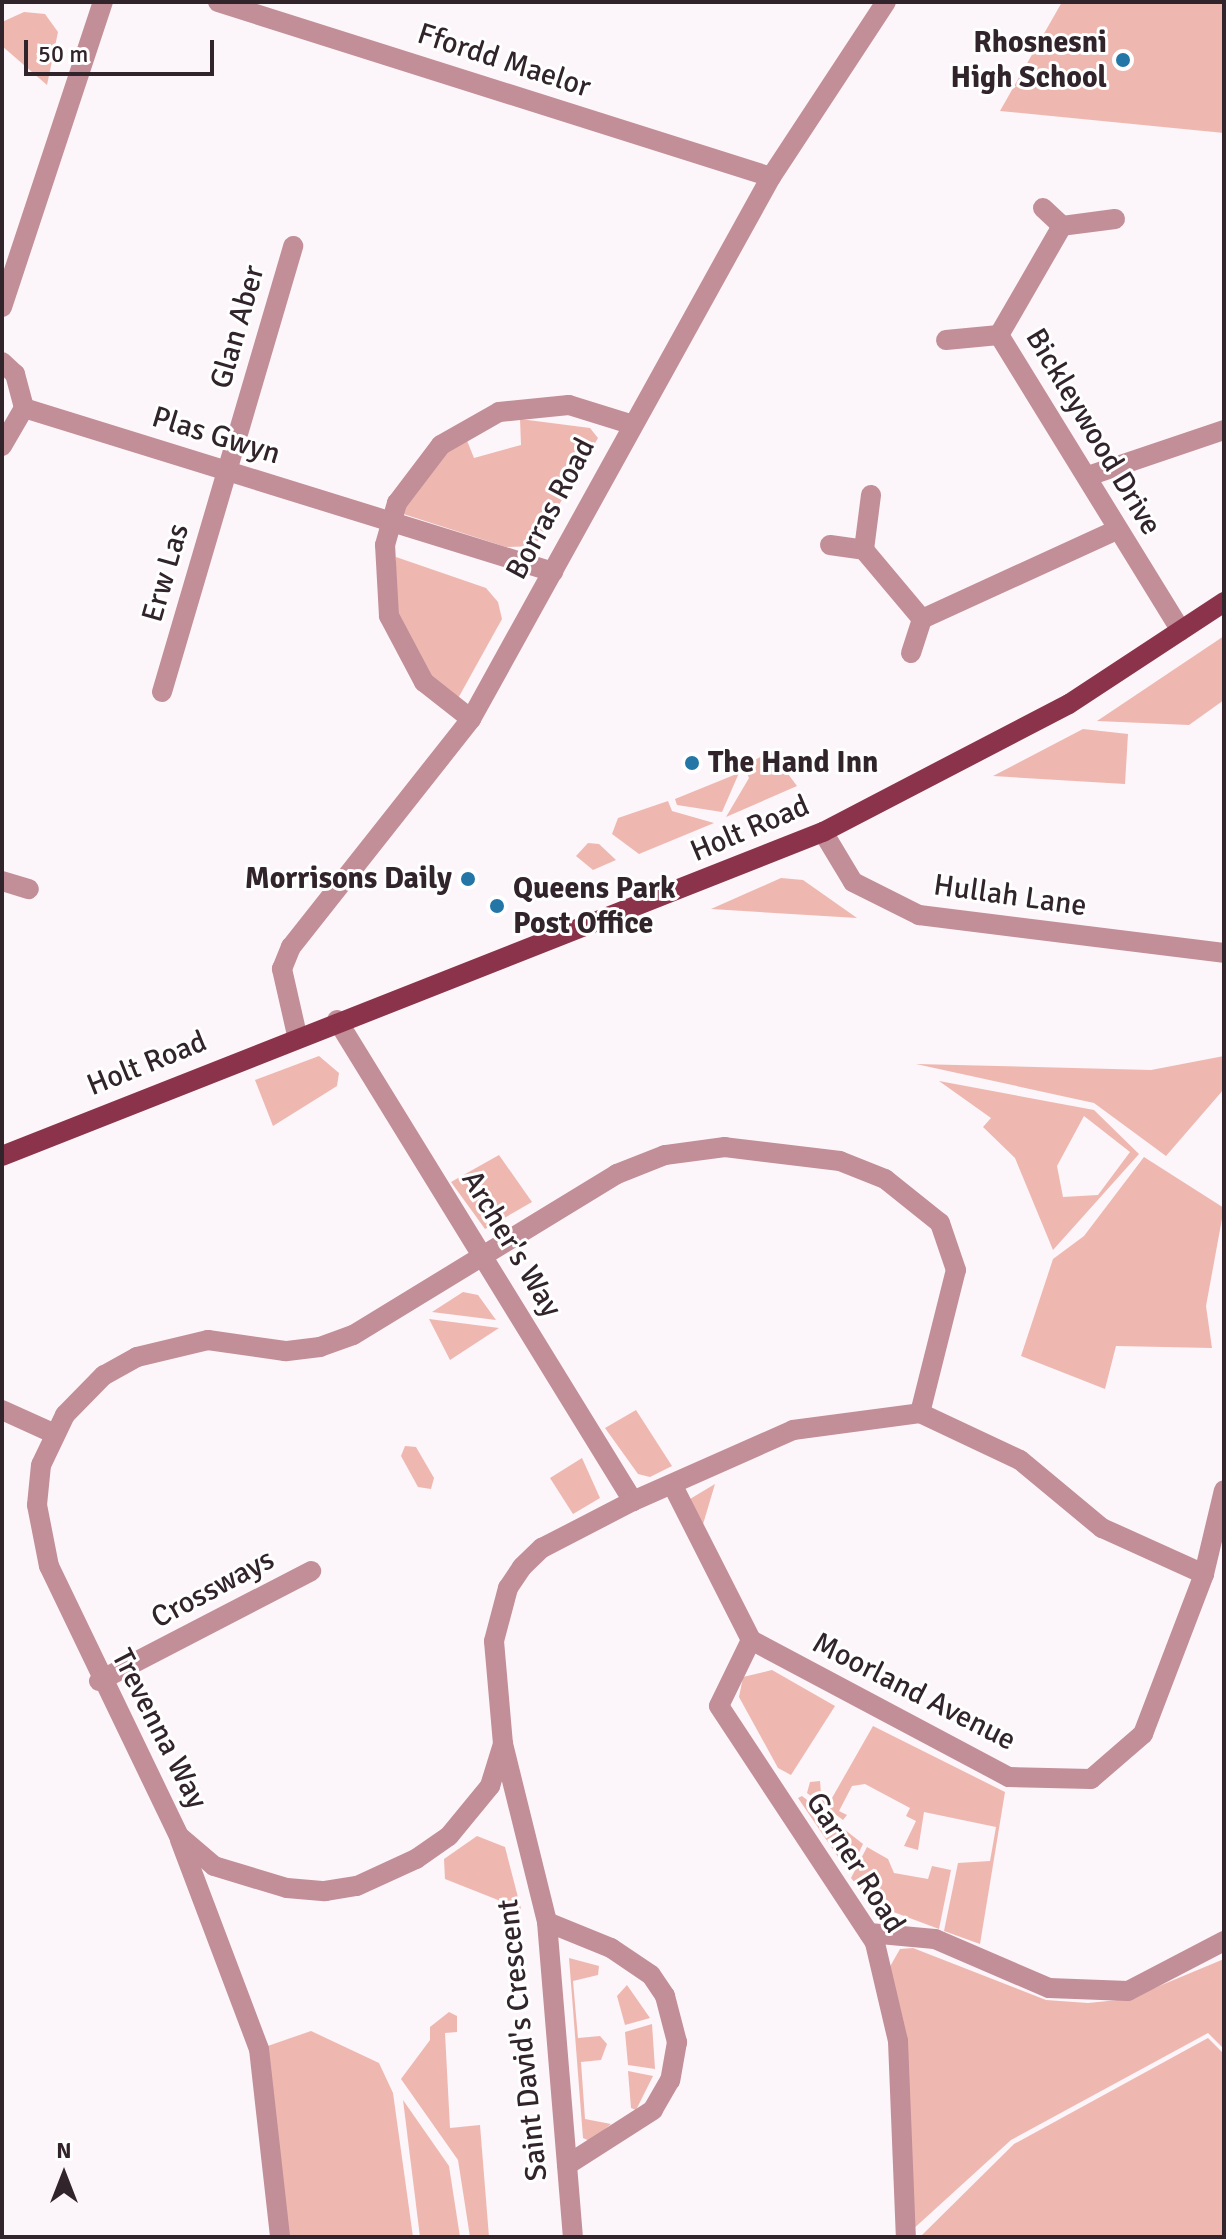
<!DOCTYPE html>
<style>
body{margin:0}
#map{position:relative;width:1226px;height:2239px;overflow:hidden;background:#fcf5f9;font-family:Signika,sans-serif}
div>[style]{position:absolute}
.green>*{inset:0;background:#eeb8b1}
.minor>*{height:20px;margin:-10px;padding:0 10px;transform-origin:10px;border-radius:10px;background:#c28e98}
.tertiary>*{height:20px;margin:-10px;padding:0 10px;transform-origin:10px;border-radius:10px;background:#c28e98}
.primary>*{height:20px;margin:-10px;padding:0 10px;transform-origin:10px;border-radius:10px;background:#8b334b}
.dots>*{width:22px;height:22px;translate:-50% -50%;box-sizing:border-box;border:4px solid #fff;border-radius:50%}
span{translate:-50% -50%;white-space:nowrap;text-align:center;line-height:1.15;-webkit-text-stroke:6px #fff;paint-order:stroke}
.poi-label{font-size:30px;color:#31252b;font-weight:700}
.right{translate:-100% -50%;text-align:right}
.left{translate:0 -50%;text-align:left}
.street-label{font-size:30px;color:#31252b}
.frame{position:absolute;inset:0;border:4px solid #31252b;pointer-events:none}
.north{position:absolute;left:24px;top:2135px;width:80px;height:80px;-webkit-text-stroke:6px #fff;paint-order:stroke;rotate:0deg;font-size:22px;font-weight:700;line-height:32px;text-align:center;color:#31252b}
.north::after{content:'';display:block;margin:auto;width:28px;height:36px;background:#31252b;clip-path:polygon(50% 0,100% 100%,50% 72%,0 100%)}
.scale{position:absolute;left:24px;top:40px;width:190px;height:36px;box-sizing:border-box;border:4px solid #31252b;border-top:0;padding-left:10px;font-size:24px;line-height:28px;white-space:nowrap;color:#31252b;-webkit-text-stroke:6px #fff;paint-order:stroke}
</style>
<div id="map">
<div class="green">
<div style="clip-path:polygon(1062px 2px,1224px 2px,1224px 133px,1000px 111px)"></div>
<div style="clip-path:polygon(24px 12px,45px 14px,58px 32px,47px 85px,2px 46px,2px 22px)"></div>
<div style="clip-path:polygon(520px 419px,590px 428px,598px 438px,535px 546px,506px 547px,394px 511px,416px 476px,466px 438px,474px 458px,521px 445px)"></div>
<div style="clip-path:polygon(396px 557px,486px 588px,498px 602px,502px 619px,456px 702px,425px 681px,393px 616px)"></div>
<div style="clip-path:polygon(1224px 636px,1224px 700px,1189px 725px,1097px 721px)"></div>
<div style="clip-path:polygon(1083px 729px,1128px 734px,1125px 784px,993px 776px)"></div>
<div style="clip-path:polygon(771px 751px,797px 786px,726px 817px,749px 778px,744px 766px)"></div>
<div style="clip-path:polygon(739px 773px,722px 812px,677px 805px,675px 799px)"></div>
<div style="clip-path:polygon(668px 801px,672px 811px,714px 823px,639px 854px,612px 834px,618px 818px)"></div>
<div style="clip-path:polygon(588px 843px,599px 844px,616px 860px,593px 870px,576px 856px)"></div>
<div style="clip-path:polygon(781px 878px,803px 880px,857px 918px,711px 909px)"></div>
<div style="clip-path:polygon(319px 1056px,339px 1073px,337px 1086px,273px 1126px,255px 1080px)"></div>
<div style="clip-path:polygon(1224px 1056px,1224px 1089px,1166px 1156px,1094px 1103px,916px 1064px,1151px 1070px)"></div>
<div style="clip-path:polygon(evenodd,939px 1081px,1094px 1110px,1139px 1154px,1053px 1250px,1015px 1158px,983px 1127px,991px 1118px,939px 1081px,1084px 1116px,1130px 1152px,1098px 1195px,1063px 1197px,1057px 1166px,1084px 1116px)"></div>
<div style="clip-path:polygon(499px 1155px,532px 1202px,485px 1229px,451px 1182px)"></div>
<div style="clip-path:polygon(1144px 1157px,1224px 1208px,1206px 1306px,1212px 1348px,1116px 1346px,1105px 1389px,1021px 1356px,1053px 1259px,1084px 1236px)"></div>
<div style="clip-path:polygon(463px 1292px,478px 1295px,496px 1320px,432px 1312px)"></div>
<div style="clip-path:polygon(429px 1319px,499px 1328px,450px 1360px)"></div>
<div style="clip-path:polygon(636px 1410px,672px 1466px,650px 1477px,638px 1474px,605px 1428px)"></div>
<div style="clip-path:polygon(405px 1446px,416px 1447px,434px 1478px,431px 1489px,418px 1487px,401px 1456px)"></div>
<div style="clip-path:polygon(582px 1458px,600px 1498px,573px 1514px,550px 1478px)"></div>
<div style="clip-path:polygon(715px 1484px,701px 1531px,690px 1499px)"></div>
<div style="clip-path:polygon(772px 1670px,835px 1706px,791px 1775px,778px 1768px,739px 1697px,743px 1677px)"></div>
<div style="clip-path:polygon(873px 1726px,1005px 1792px,980px 1944px,944px 1931px,958px 1863px,990px 1861px,996px 1827px,924px 1812px,918px 1850px,904px 1846px,916px 1821px,906px 1816px,910px 1808px,865px 1784px,852px 1786px,839px 1811px,847px 1815px,843px 1820px,807px 1793px,810px 1782px,820px 1781px,821px 1794px,832px 1798px)"></div>
<div style="clip-path:polygon(802px 1796px,863px 1844px,849px 1873px,798px 1798px)"></div>
<div style="clip-path:polygon(477px 1836px,505px 1847px,521px 1909px,445px 1879px,444px 1859px)"></div>
<div style="clip-path:polygon(867px 1847px,888px 1859px,894px 1873px,928px 1879px,932px 1866px,951px 1870px,939px 1929px,872px 1904px,851px 1878px)"></div>
<div style="clip-path:polygon(913px 1948px,1046px 2000px,1088px 2003px,1128px 1999px,1224px 1959px,1224px 2049px,1208px 2033px,1011px 2140px,911px 2231px,888px 1970px,900px 1949px)"></div>
<div style="clip-path:polygon(569px 1958px,599px 1966px,598px 1975px,573px 1981px,578px 2038px,600px 2036px,607px 2044px,601px 2060px,581px 2062px,585px 2119px,611px 2124px,590px 2141px,583px 2138px)"></div>
<div style="clip-path:polygon(627px 1985px,650px 2018px,625px 2025px,617px 1996px)"></div>
<div style="clip-path:polygon(449px 2012px,457px 2016px,457px 2032px,445px 2033px,450px 2128px,480px 2125px,489px 2237px,470px 2237px,458px 2160px,401px 2079px,430px 2040px,430px 2027px)"></div>
<div style="clip-path:polygon(652px 2024px,655px 2069px,628px 2065px,625px 2032px)"></div>
<div style="clip-path:polygon(311px 2031px,379px 2063px,393px 2093px,413px 2237px,280px 2237px,259px 2049px)"></div>
<div style="clip-path:polygon(1208px 2038px,1224px 2054px,1224px 2237px,920px 2237px,1014px 2144px)"></div>
<div style="clip-path:polygon(628px 2071px,653px 2076px,636px 2110px,631px 2108px)"></div>
<div style="clip-path:polygon(403px 2100px,449px 2166px,460px 2237px,420px 2237px)"></div>
</div>
<div class="minor">
<div style="left:218px;top:2px;width:580px;rotate:17.56deg"></div>
<div style="left:1043px;top:208px;width:26px;rotate:43deg"></div>
<div style="left:1115px;top:219px;width:53px;rotate:172.5deg"></div>
<div style="left:1062px;top:226px;width:126px;rotate:120deg"></div>
<div style="left:999px;top:335px;width:347px;rotate:58.4deg"></div>
<div style="left:2px;top:307px;width:321px;rotate:-71.7deg"></div>
<div style="left:946px;top:340px;width:53px;rotate:-5.4deg"></div>
<div style="left:2px;top:362px;width:18px;rotate:43deg"></div>
<div style="left:15px;top:374px;width:35px;rotate:75deg"></div>
<div style="left:24px;top:408px;width:44px;rotate:120.1deg"></div>
<div style="left:24px;top:408px;width:554px;rotate:17.22deg"></div>
<div style="left:1091px;top:475px;width:140px;rotate:-18.7deg"></div>
<div style="left:871px;top:495px;width:55px;rotate:97.3deg"></div>
<div style="left:864px;top:550px;width:90px;rotate:50deg"></div>
<div style="left:922px;top:619px;width:213px;rotate:-24.6deg"></div>
<div style="left:830px;top:545px;width:34px;rotate:8deg"></div>
<div style="left:911px;top:653px;width:36px;rotate:-72deg"></div>
<div style="left:162px;top:692px;width:465px;rotate:-73.6deg"></div>
<div style="left:471px;top:719px;width:60px;rotate:-141.8deg"></div>
<div style="left:424px;top:682px;width:75px;rotate:-117.9deg"></div>
<div style="left:389px;top:616px;width:71px;rotate:-93.2deg"></div>
<div style="left:385px;top:545px;width:44px;rotate:-74.1deg"></div>
<div style="left:397px;top:503px;width:73px;rotate:-52.8deg"></div>
<div style="left:441px;top:445px;width:67px;rotate:-29.6deg"></div>
<div style="left:499px;top:412px;width:70px;rotate:-5.7deg"></div>
<div style="left:569px;top:405px;width:64px;rotate:17.3deg"></div>
<div style="left:2px;top:881px;width:28px;rotate:17deg"></div>
<div style="left:337px;top:1020px;width:565px;rotate:58.39deg"></div>
<div style="left:2px;top:1410px;width:56px;rotate:24.3deg"></div>
<div style="left:920px;top:1413px;width:147px;rotate:-75.9deg"></div>
<div style="left:956px;top:1270px;width:50px;rotate:-108.8deg"></div>
<div style="left:940px;top:1223px;width:70px;rotate:-141.3deg"></div>
<div style="left:885px;top:1179px;width:48px;rotate:-158.2deg"></div>
<div style="left:840px;top:1161px;width:116px;rotate:-173.1deg"></div>
<div style="left:725px;top:1147px;width:61px;rotate:172.4deg"></div>
<div style="left:665px;top:1155px;width:52px;rotate:158.4deg"></div>
<div style="left:617px;top:1174px;width:309px;rotate:148.6deg"></div>
<div style="left:353px;top:1335px;width:35px;rotate:160deg"></div>
<div style="left:320px;top:1347px;width:35px;rotate:173deg"></div>
<div style="left:285px;top:1351px;width:78px;rotate:-171.9deg"></div>
<div style="left:208px;top:1340px;width:73px;rotate:166.5deg"></div>
<div style="left:137px;top:1357px;width:38px;rotate:151deg"></div>
<div style="left:104px;top:1375px;width:56px;rotate:134.3deg"></div>
<div style="left:65px;top:1415px;width:55px;rotate:115.6deg"></div>
<div style="left:41px;top:1465px;width:40px;rotate:95.7deg"></div>
<div style="left:37px;top:1505px;width:62px;rotate:78.9deg"></div>
<div style="left:49px;top:1566px;width:300px;rotate:64.3deg"></div>
<div style="left:179px;top:1836px;width:46px;rotate:40.6deg"></div>
<div style="left:214px;top:1866px;width:76px;rotate:16.8deg"></div>
<div style="left:287px;top:1888px;width:38px;rotate:5deg"></div>
<div style="left:325px;top:1891px;width:32px;rotate:-9deg"></div>
<div style="left:357px;top:1886px;width:65px;rotate:-24.6deg"></div>
<div style="left:416px;top:1859px;width:40px;rotate:-34.9deg"></div>
<div style="left:449px;top:1836px;width:65px;rotate:-50.6deg"></div>
<div style="left:490px;top:1786px;width:44px;rotate:-72.8deg"></div>
<div style="left:503px;top:1744px;width:103px;rotate:-95deg"></div>
<div style="left:494px;top:1641px;width:55px;rotate:-75.2deg"></div>
<div style="left:508px;top:1588px;width:25px;rotate:-56deg"></div>
<div style="left:522px;top:1567px;width:28px;rotate:-44deg"></div>
<div style="left:542px;top:1548px;width:102px;rotate:-27.3deg"></div>
<div style="left:633px;top:1501px;width:175px;rotate:-23.9deg"></div>
<div style="left:793px;top:1430px;width:128px;rotate:-7.6deg"></div>
<div style="left:920px;top:1413px;width:110px;rotate:25.2deg"></div>
<div style="left:1020px;top:1460px;width:107px;rotate:39.7deg"></div>
<div style="left:1102px;top:1528px;width:112px;rotate:24.3deg"></div>
<div style="left:674px;top:1488px;width:170px;rotate:63.1deg"></div>
<div style="left:751px;top:1640px;width:292px;rotate:28deg"></div>
<div style="left:1009px;top:1777px;width:82px;rotate:1.4deg"></div>
<div style="left:1091px;top:1779px;width:69px;rotate:-40.9deg"></div>
<div style="left:1143px;top:1734px;width:171px;rotate:-69.1deg"></div>
<div style="left:1204px;top:1574px;width:86px;rotate:-76.6deg"></div>
<div style="left:751px;top:1640px;width:73px;rotate:115.9deg"></div>
<div style="left:719px;top:1706px;width:284px;rotate:56.6deg"></div>
<div style="left:875px;top:1943px;width:101px;rotate:76.8deg"></div>
<div style="left:898px;top:2041px;width:196px;rotate:87.7deg"></div>
<div style="left:99px;top:1681px;width:239px;rotate:-27.4deg"></div>
<div style="left:503px;top:1744px;width:183px;rotate:76.1deg"></div>
<div style="left:547px;top:1922px;width:316px;rotate:85.3deg"></div>
<div style="left:180px;top:1840px;width:223px;rotate:69.3deg"></div>
<div style="left:259px;top:2049px;width:189px;rotate:83.6deg"></div>
<div style="left:547px;top:1922px;width:69px;rotate:22.1deg"></div>
<div style="left:611px;top:1948px;width:48px;rotate:34deg"></div>
<div style="left:651px;top:1975px;width:25px;rotate:56deg"></div>
<div style="left:665px;top:1996px;width:48px;rotate:75.4deg"></div>
<div style="left:677px;top:2042px;width:39px;rotate:100deg"></div>
<div style="left:670px;top:2080px;width:34px;rotate:120deg"></div>
<div style="left:653px;top:2110px;width:102px;rotate:147.4deg"></div>
<div style="left:869px;top:1933px;width:66px;rotate:5.2deg"></div>
<div style="left:935px;top:1939px;width:124px;rotate:23.3deg"></div>
<div style="left:1049px;top:1988px;width:79px;rotate:2.2deg"></div>
<div style="left:1128px;top:1991px;width:108px;rotate:-27.5deg"></div>
</div>
<div class="tertiary">
<div style="left:823px;top:832px;width:58px;rotate:59deg"></div>
<div style="left:853px;top:882px;width:74px;rotate:26.6deg"></div>
<div style="left:919px;top:915px;width:307px;rotate:7.1deg"></div>
<div style="left:297px;top:1035px;width:68px;rotate:-102.8deg"></div>
<div style="left:282px;top:969px;width:24px;rotate:-68deg"></div>
<div style="left:291px;top:947px;width:290px;rotate:-51.7deg"></div>
<div style="left:471px;top:719px;width:619px;rotate:-61.04deg"></div>
<div style="left:771px;top:177px;width:209px;rotate:-56.7deg"></div>
</div>
<div class="primary">
<div style="left:2px;top:1156px;width:883px;rotate:-21.54deg"></div>
<div style="left:823px;top:832px;width:277px;rotate:-27.5deg"></div>
<div style="left:1069px;top:704px;width:186px;rotate:-33.3deg"></div>
</div>
<div class="dots">
<div style="left:1123px;top:60px;background:#2476a7"></div>
<div style="left:692px;top:763px;background:#2476a7"></div>
<div style="left:468px;top:879px;background:#2476a7"></div>
<div style="left:497px;top:906px;background:#2476a7"></div>
</div>
<div class="poi-label">
<span class="right" style="left:1107px;top:60px">Rhosnesni<br>High School</span>
<span class="left" style="left:708px;top:763px">The Hand Inn</span>
<span class="right" style="left:452px;top:879px">Morrisons Daily</span>
<span class="left" style="left:513px;top:906px">Queens Park<br>Post Office</span>
</div>
<div class="street-label">
<span style="left:504px;top:61px;rotate:18deg">Ffordd Maelor</span>
<span style="left:238px;top:327px;rotate:-74deg">Glan Aber</span>
<span style="left:1093px;top:432px;rotate:59deg">Bickleywood Drive</span>
<span style="left:216px;top:436px;rotate:17deg">Plas Gwyn</span>
<span style="left:551px;top:509px;rotate:-62deg">Borras Road</span>
<span style="left:166px;top:573px;rotate:-74deg">Erw Las</span>
<span style="left:750px;top:829px;rotate:-23deg">Holt Road</span>
<span style="left:1010px;top:896px;rotate:8deg">Hullah Lane</span>
<span style="left:147px;top:1064px;rotate:-22deg">Holt Road</span>
<span style="left:511px;top:1244px;rotate:59deg">Archer's Way</span>
<span style="left:213px;top:1589px;rotate:-28deg">Crossways</span>
<span style="left:914px;top:1692px;rotate:27deg">Moorland Avenue</span>
<span style="left:159px;top:1729px;rotate:63deg">Trevenna Way</span>
<span style="left:855px;top:1863px;rotate:58deg">Garner Road</span>
<span style="left:523px;top:2040px;rotate:-96deg">Saint David's Crescent</span>
</div>
<div class="frame"></div>
<div class="north">N</div>
<div class="scale">50 m</div>
</div>
